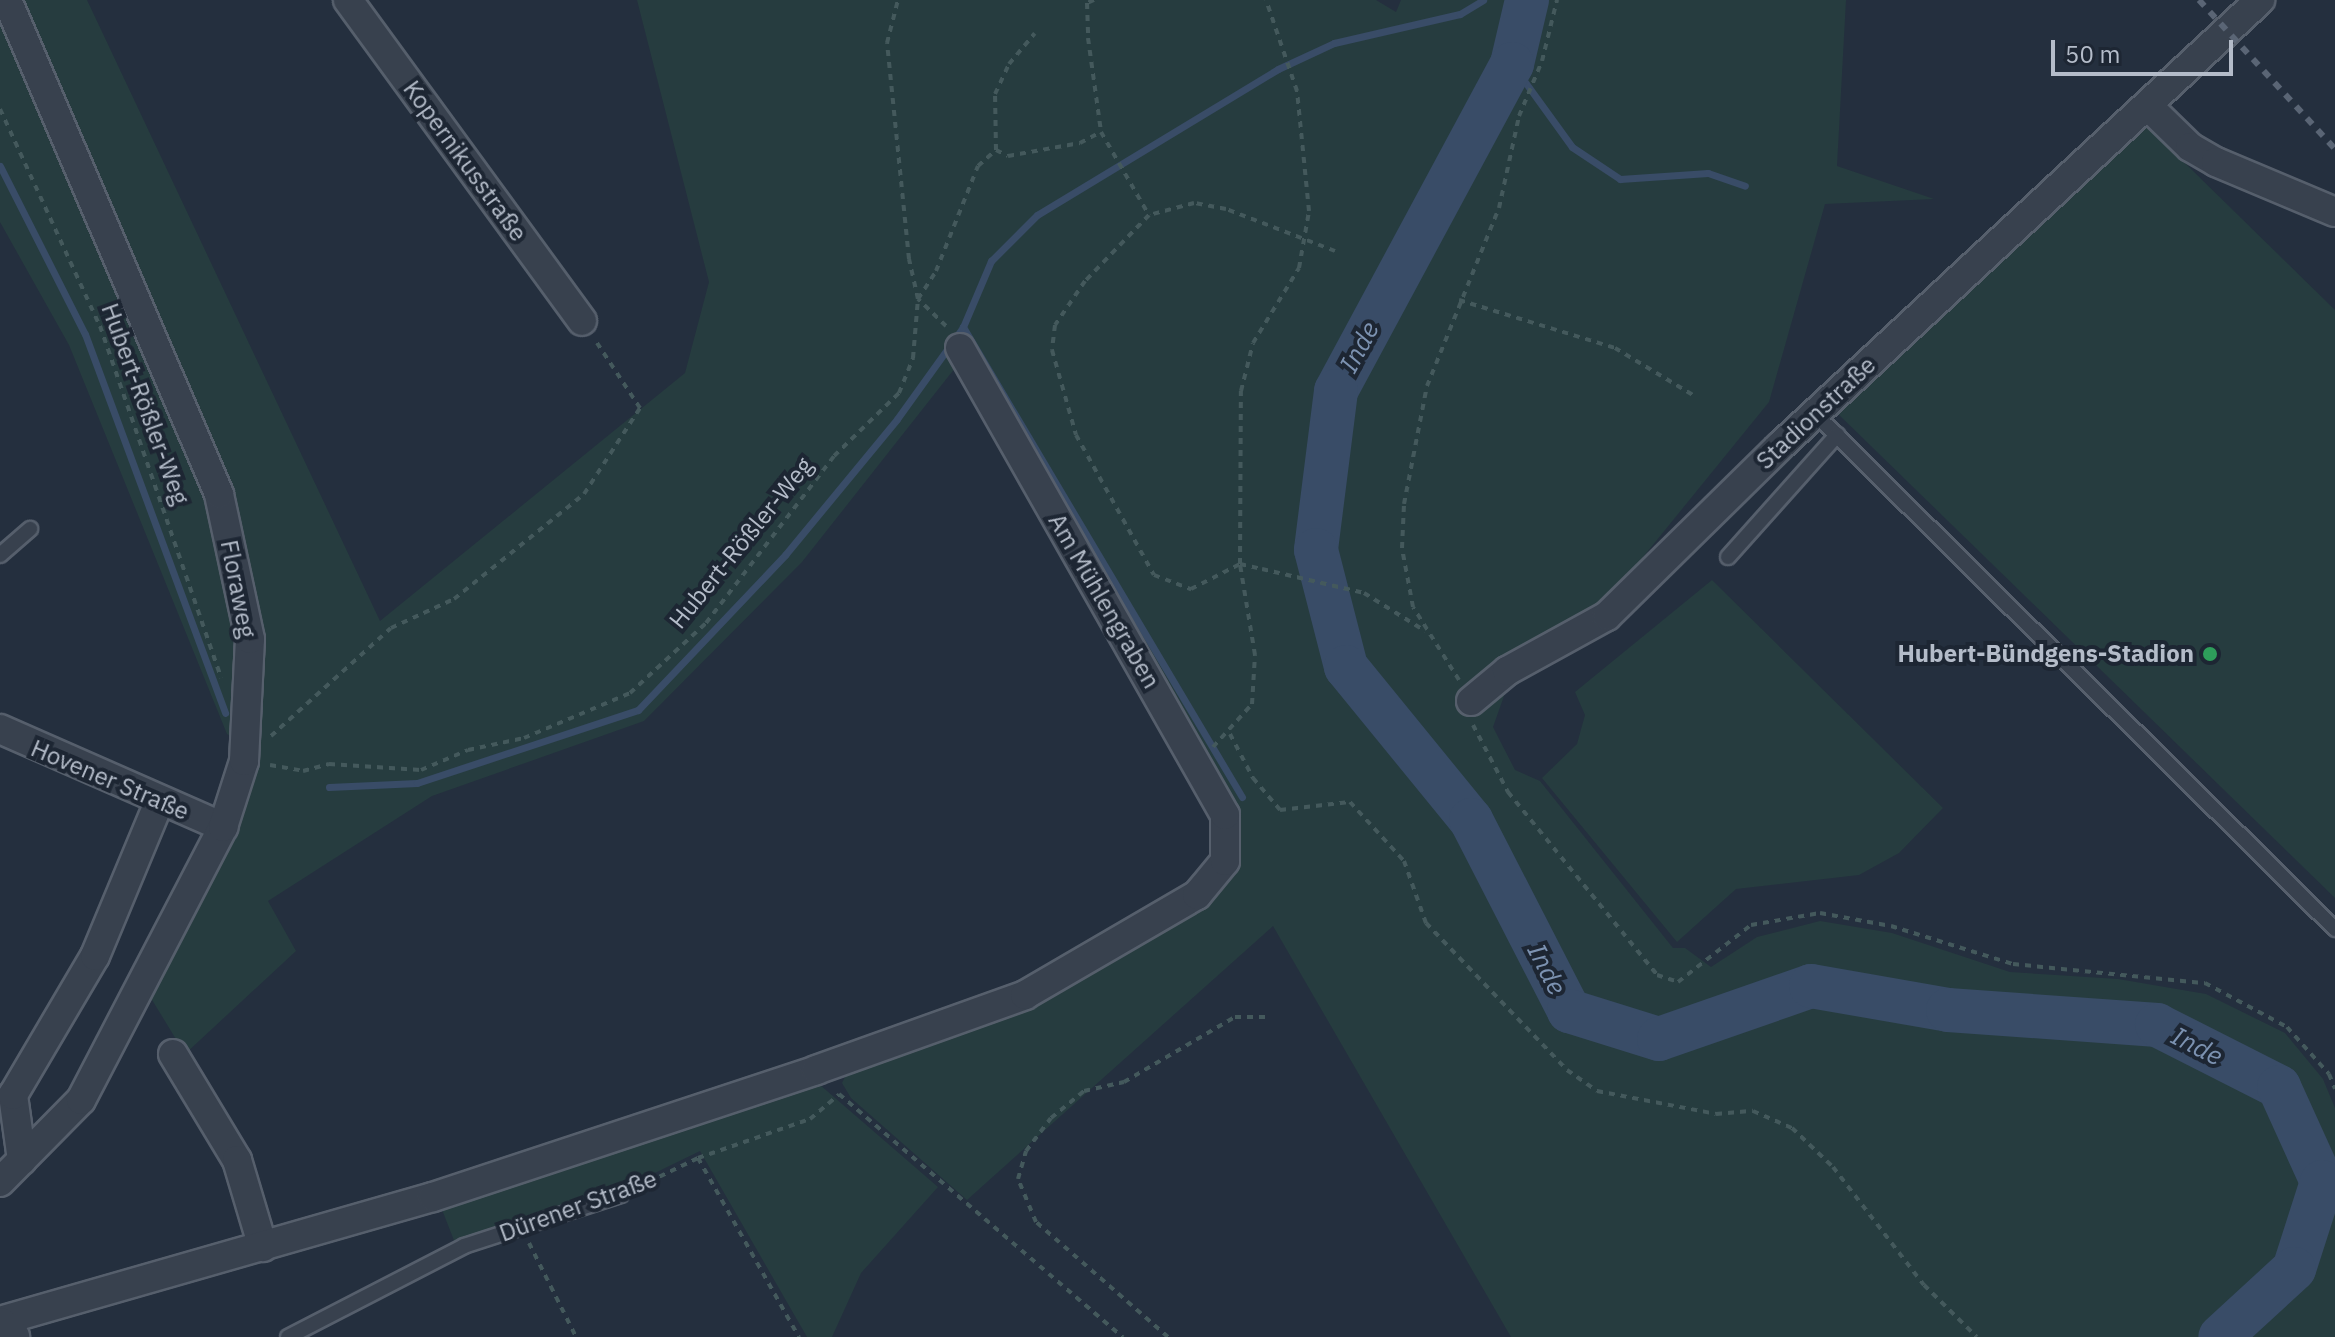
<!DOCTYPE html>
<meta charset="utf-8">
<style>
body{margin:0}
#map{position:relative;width:2335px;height:1337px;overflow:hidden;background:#242f3e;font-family:"IBM Plex Sans",sans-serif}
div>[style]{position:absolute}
.green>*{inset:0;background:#263c3f}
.stream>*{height:7px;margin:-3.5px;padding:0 3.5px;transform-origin:3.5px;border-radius:3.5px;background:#394c67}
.river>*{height:44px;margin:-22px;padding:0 22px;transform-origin:22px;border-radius:22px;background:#394c67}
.path>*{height:4px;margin-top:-2px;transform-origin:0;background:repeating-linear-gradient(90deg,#44595c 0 6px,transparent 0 12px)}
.roads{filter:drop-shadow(2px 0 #565f6c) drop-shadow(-2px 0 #565f6c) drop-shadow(0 2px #565f6c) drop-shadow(0 -2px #565f6c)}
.service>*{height:14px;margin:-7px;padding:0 7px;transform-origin:7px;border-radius:7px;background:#38414e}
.minor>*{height:28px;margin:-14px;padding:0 14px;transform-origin:14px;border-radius:14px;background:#38414e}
.tertiary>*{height:36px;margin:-18px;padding:0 18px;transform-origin:18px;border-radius:18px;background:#38414e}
.rail>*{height:6px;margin-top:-3px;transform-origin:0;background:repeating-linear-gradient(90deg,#5a6575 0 8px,transparent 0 16px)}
.dots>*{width:22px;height:22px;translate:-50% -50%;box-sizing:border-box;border:4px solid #1d2633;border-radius:50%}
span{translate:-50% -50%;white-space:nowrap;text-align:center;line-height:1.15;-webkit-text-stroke:8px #1d2633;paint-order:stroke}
.street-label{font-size:24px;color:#b4bcc9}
.poi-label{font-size:24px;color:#b4bcc9;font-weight:700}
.right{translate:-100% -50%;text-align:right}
.water-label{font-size:26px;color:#7c92b1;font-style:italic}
.scale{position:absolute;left:2051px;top:40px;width:182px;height:36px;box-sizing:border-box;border:4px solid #b4bcc9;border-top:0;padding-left:10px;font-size:24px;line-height:28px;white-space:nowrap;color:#b4bcc9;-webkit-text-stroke:6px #1d2633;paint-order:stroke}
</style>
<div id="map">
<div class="green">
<div style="clip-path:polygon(0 0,87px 0,380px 621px,685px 373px,709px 282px,637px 0,1376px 0,1396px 12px,1401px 0,1846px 0,1837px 166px,1934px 199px,1825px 204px,1769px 402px,1600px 610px,1492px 670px,1504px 696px,1493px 727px,1515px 770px,1540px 781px,1673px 948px,1685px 948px,1711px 967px,1757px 937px,1820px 921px,1892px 933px,2010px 972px,2118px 979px,2206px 994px,2285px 1033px,2323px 1079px,2335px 1108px,2335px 1337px,1511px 1337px,1273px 926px,967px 1200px,851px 1098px,842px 1083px,852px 1063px,1201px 898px,1231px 813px,959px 363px,802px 562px,644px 721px,432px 796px,268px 901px,296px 951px,185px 1054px,146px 990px,230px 835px,261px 752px,227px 734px,69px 345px,0 222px)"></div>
<div style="clip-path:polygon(2142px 121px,2335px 310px,2335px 898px,1834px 410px)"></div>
<div style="clip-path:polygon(1712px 580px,1943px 808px,1899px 853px,1859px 875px,1736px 889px,1677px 942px,1542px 778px,1577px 744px,1585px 715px,1575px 692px)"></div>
<div style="clip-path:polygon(812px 1078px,938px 1187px,861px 1273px,832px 1337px,807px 1337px,700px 1151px,620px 1190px,455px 1243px,439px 1202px)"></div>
</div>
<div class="stream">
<div style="left:1512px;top:64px;width:102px;rotate:54.1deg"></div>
<div style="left:1572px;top:147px;width:58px;rotate:33.7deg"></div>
<div style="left:1620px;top:179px;width:88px;rotate:-3.9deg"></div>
<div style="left:1708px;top:173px;width:39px;rotate:19deg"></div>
<div style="left:0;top:166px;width:188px;rotate:63.2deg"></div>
<div style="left:85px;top:334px;width:404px;rotate:69.7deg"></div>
<div style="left:329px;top:787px;width:88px;rotate:-2.6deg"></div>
<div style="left:417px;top:783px;width:233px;rotate:-18.3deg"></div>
<div style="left:638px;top:710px;width:214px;rotate:-46.5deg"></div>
<div style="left:785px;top:555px;width:176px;rotate:-50.5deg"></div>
<div style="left:897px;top:419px;width:113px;rotate:-54.3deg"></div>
<div style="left:1242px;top:797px;width:547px;rotate:-120.69deg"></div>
<div style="left:963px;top:327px;width:72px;rotate:-67deg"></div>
<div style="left:991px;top:261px;width:65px;rotate:-45deg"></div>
<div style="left:1037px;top:215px;width:282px;rotate:-31.2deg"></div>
<div style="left:1278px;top:69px;width:62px;rotate:-24.9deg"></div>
<div style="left:1334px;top:43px;width:129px;rotate:-13deg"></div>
<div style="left:1460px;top:14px;width:27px;rotate:-31deg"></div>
</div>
<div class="river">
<div style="left:1527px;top:0;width:66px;rotate:103.2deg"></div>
<div style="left:1512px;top:64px;width:371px;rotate:118.3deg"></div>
<div style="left:1336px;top:391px;width:160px;rotate:97.2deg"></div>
<div style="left:1316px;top:550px;width:121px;rotate:75.6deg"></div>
<div style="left:1346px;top:667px;width:198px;rotate:50.8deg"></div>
<div style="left:1471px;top:820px;width:215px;rotate:62.8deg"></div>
<div style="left:1569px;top:1011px;width:94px;rotate:17.3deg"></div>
<div style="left:1659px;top:1039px;width:161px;rotate:-19.2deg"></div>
<div style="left:1811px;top:986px;width:139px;rotate:9.9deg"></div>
<div style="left:1948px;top:1010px;width:210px;rotate:4.1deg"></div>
<div style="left:2157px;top:1025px;width:137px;rotate:26.9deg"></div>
<div style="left:2279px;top:1087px;width:104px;rotate:65.6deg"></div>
<div style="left:2322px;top:1182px;width:91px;rotate:107.8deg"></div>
<div style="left:2294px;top:1269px;width:100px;rotate:137.4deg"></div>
</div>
<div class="path">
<div style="left:1094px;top:0;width:8px;rotate:157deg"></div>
<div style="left:1087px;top:3px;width:35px;rotate:88deg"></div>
<div style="left:1088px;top:38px;width:95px;rotate:82.1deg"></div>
<div style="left:1101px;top:132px;width:96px;rotate:60deg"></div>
<div style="left:0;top:109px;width:239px;rotate:65.3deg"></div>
<div style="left:100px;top:326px;width:372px;rotate:71deg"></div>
<div style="left:996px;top:150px;width:56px;rotate:-91deg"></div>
<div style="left:995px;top:94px;width:33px;rotate:-65deg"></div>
<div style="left:1009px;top:64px;width:40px;rotate:-50deg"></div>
<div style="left:1335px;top:251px;width:117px;rotate:-158.9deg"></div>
<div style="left:1226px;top:209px;width:33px;rotate:-169deg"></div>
<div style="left:1194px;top:203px;width:47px;rotate:165.1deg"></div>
<div style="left:1149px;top:215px;width:92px;rotate:134.1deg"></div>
<div style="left:1085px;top:281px;width:53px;rotate:124.3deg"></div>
<div style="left:1055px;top:325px;width:25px;rotate:97deg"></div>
<div style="left:1052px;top:350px;width:88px;rotate:74.2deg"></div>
<div style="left:1076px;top:435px;width:160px;rotate:60.9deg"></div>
<div style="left:1154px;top:575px;width:40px;rotate:21deg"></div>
<div style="left:1191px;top:589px;width:55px;rotate:-27deg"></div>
<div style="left:1240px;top:564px;width:23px;rotate:13deg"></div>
<div style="left:1262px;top:569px;width:105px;rotate:13.2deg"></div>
<div style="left:1364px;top:593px;width:72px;rotate:31.9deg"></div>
<div style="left:1459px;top:300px;width:163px;rotate:17.1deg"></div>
<div style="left:1615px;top:348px;width:91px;rotate:31.1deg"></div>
<div style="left:946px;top:326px;width:39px;rotate:-136deg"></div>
<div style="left:918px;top:299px;width:33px;rotate:-57deg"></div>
<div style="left:936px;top:271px;width:113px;rotate:-68.2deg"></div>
<div style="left:978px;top:166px;width:24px;rotate:-42deg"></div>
<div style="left:996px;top:150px;width:13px;rotate:27deg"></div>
<div style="left:1008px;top:156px;width:73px;rotate:-10.2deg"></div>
<div style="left:1080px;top:143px;width:24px;rotate:-28deg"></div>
<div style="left:1459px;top:680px;width:86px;rotate:-122.2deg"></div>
<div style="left:1413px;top:607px;width:60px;rotate:-100.6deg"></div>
<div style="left:1402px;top:548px;width:44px;rotate:-87.4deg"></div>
<div style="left:1404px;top:504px;width:120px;rotate:-79deg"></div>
<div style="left:1427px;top:386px;width:192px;rotate:-68deg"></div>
<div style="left:1499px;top:208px;width:94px;rotate:-77.7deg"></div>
<div style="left:1519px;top:116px;width:60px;rotate:-67.3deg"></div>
<div style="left:1542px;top:61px;width:63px;rotate:-76.2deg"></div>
<div style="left:1473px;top:725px;width:76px;rotate:62.4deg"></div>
<div style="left:1508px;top:792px;width:236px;rotate:50.8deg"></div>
<div style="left:1657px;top:975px;width:22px;rotate:18deg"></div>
<div style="left:1678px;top:982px;width:93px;rotate:-38deg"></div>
<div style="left:1751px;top:925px;width:70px;rotate:-9.9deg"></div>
<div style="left:1820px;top:913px;width:72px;rotate:10.4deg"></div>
<div style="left:1891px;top:926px;width:128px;rotate:17.3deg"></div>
<div style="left:2013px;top:964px;width:193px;rotate:5.7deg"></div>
<div style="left:2205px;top:983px;width:93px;rotate:28.2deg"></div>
<div style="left:2287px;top:1027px;width:63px;rotate:48.2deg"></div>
<div style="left:2329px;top:1074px;width:16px;rotate:68deg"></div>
<div style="left:1230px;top:734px;width:50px;rotate:62.4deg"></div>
<div style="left:1253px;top:778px;width:42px;rotate:49.8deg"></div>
<div style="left:1280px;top:810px;width:70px;rotate:-6.5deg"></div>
<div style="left:1350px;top:802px;width:80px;rotate:47.5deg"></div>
<div style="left:1404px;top:861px;width:66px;rotate:70.5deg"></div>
<div style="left:1426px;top:923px;width:204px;rotate:46.2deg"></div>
<div style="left:1567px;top:1070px;width:37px;rotate:35deg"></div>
<div style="left:1597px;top:1091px;width:121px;rotate:10.9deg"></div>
<div style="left:1716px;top:1114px;width:37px;rotate:-5deg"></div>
<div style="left:1753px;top:1111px;width:43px;rotate:23.6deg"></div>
<div style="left:1792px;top:1128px;width:57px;rotate:43.6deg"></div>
<div style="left:1833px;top:1167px;width:149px;rotate:52.4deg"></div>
<div style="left:1924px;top:1285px;width:74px;rotate:44.5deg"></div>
<div style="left:271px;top:736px;width:161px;rotate:-42deg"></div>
<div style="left:391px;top:628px;width:69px;rotate:-24.7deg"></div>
<div style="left:454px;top:599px;width:167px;rotate:-38.9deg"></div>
<div style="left:584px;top:494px;width:103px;rotate:-56.9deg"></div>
<div style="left:640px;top:408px;width:78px;rotate:-123.5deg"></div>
<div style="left:1213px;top:747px;width:58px;rotate:-47.8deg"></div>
<div style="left:1252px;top:704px;width:49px;rotate:-86.5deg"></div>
<div style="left:1255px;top:655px;width:92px;rotate:-99.4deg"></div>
<div style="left:1240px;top:564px;width:173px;rotate:-89.7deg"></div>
<div style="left:1241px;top:391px;width:49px;rotate:-76deg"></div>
<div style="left:1253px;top:343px;width:88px;rotate:-58.5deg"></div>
<div style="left:1299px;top:268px;width:58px;rotate:-80deg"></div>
<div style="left:1309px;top:211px;width:121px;rotate:-95.7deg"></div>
<div style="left:1297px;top:91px;width:96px;rotate:-108.8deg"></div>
<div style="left:270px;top:765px;width:34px;rotate:10deg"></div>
<div style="left:303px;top:771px;width:27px;rotate:-15deg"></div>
<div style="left:329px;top:764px;width:92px;rotate:3.7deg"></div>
<div style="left:421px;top:770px;width:51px;rotate:-23.1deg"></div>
<div style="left:468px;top:750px;width:57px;rotate:-12.1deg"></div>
<div style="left:524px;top:738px;width:115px;rotate:-23deg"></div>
<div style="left:630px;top:693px;width:103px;rotate:-42.6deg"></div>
<div style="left:706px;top:623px;width:210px;rotate:-52.5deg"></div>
<div style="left:834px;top:456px;width:91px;rotate:-44.1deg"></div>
<div style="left:899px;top:393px;width:38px;rotate:-68deg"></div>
<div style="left:913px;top:358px;width:59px;rotate:-85.2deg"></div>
<div style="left:918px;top:299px;width:41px;rotate:-102.7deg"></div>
<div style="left:909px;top:259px;width:217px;rotate:-95.8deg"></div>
<div style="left:887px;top:43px;width:44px;rotate:-75.7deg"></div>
<div style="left:839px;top:1094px;width:374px;rotate:40.6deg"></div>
<div style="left:698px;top:1158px;width:206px;rotate:60.6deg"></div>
<div style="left:638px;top:1187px;width:67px;rotate:-25.8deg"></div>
<div style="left:698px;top:1158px;width:119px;rotate:-19.2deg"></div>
<div style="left:810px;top:1119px;width:38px;rotate:-40deg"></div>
<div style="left:529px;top:1243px;width:105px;rotate:63.4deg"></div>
<div style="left:1168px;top:1337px;width:175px;rotate:-138.9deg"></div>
<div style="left:1036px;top:1222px;width:47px;rotate:-112.7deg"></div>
<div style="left:1018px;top:1179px;width:29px;rotate:-74deg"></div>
<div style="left:1026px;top:1151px;width:41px;rotate:-52.9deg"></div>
<div style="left:1051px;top:1118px;width:43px;rotate:-39.3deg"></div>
<div style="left:1084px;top:1091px;width:41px;rotate:-12.7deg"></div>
<div style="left:1124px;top:1082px;width:129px;rotate:-30.4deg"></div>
<div style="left:1235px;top:1017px;width:31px"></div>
</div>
<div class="roads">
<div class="service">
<div style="left:1815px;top:414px;width:732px;rotate:44.72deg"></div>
<div style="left:0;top:555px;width:40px;rotate:-41deg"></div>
<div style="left:1728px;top:557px;width:164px;rotate:-48.2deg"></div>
<div style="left:288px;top:1337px;width:198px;rotate:-27.3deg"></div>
<div style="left:464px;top:1246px;width:165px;rotate:-18deg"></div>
</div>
<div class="minor">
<div style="left:348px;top:0;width:397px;rotate:53.9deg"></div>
<div style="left:2149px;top:107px;width:57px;rotate:44.3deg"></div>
<div style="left:2190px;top:147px;width:30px;rotate:30deg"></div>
<div style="left:2216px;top:162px;width:129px;rotate:22.8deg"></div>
<div style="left:1471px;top:701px;width:47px;rotate:-39.8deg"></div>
<div style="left:1507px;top:671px;width:114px;rotate:-28.8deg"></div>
<div style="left:1607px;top:616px;width:241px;rotate:-44.5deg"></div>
<div style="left:1779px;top:447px;width:657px;rotate:-42.9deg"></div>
<div style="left:0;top:729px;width:244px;rotate:23.7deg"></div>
<div style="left:173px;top:1054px;width:124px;rotate:58.9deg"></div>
<div style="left:237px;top:1160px;width:91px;rotate:73.4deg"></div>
<div style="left:22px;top:1160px;width:66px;rotate:-97.9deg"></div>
<div style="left:13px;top:1095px;width:161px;rotate:-59.5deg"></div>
<div style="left:95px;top:956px;width:167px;rotate:-67.4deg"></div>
<div style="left:0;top:1182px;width:115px;rotate:-45.4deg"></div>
<div style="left:81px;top:1100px;width:308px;rotate:-62.5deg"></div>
<div style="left:223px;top:827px;width:69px;rotate:-72.3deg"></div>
<div style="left:244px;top:761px;width:122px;rotate:-87.2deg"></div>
<div style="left:250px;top:639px;width:148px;rotate:-102.1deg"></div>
<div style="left:219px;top:494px;width:538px;rotate:-113.23deg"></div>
<div style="left:0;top:1321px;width:450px;rotate:-16deg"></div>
<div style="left:433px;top:1197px;width:404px;rotate:-18.3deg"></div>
<div style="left:816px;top:1070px;width:222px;rotate:-19.7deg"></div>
<div style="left:1025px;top:995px;width:199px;rotate:-30.2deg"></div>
<div style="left:1197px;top:895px;width:44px;rotate:-50.5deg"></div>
<div style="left:1225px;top:861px;width:46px;rotate:-90deg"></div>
<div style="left:1225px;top:815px;width:537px;rotate:-119.57deg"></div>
</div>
<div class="tertiary">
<div style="left:0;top:1326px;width:16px;rotate:45deg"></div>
</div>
</div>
<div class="rail">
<div style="left:2199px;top:0;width:202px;rotate:47.6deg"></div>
</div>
<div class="dots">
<div style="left:2210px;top:654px;background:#2e9e5b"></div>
</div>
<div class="street-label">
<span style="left:465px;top:161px;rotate:54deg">Kopernikusstraße</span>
<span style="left:145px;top:404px;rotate:70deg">Hubert-Rößler-Weg</span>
<span style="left:1816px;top:413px;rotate:-43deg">Stadionstraße</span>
<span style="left:741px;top:543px;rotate:-51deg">Hubert-Rößler-Weg</span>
<span style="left:238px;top:589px;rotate:79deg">Floraweg</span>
<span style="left:1104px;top:601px;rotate:60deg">Am Mühlengraben</span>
<span style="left:110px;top:780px;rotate:23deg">Hovener Straße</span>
<span style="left:578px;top:1206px;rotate:-20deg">Dürener Straße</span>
</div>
<div class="poi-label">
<span class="right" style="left:2194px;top:654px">Hubert-Bündgens-Stadion</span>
</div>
<div class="water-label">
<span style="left:1359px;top:347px;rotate:-62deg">Inde</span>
<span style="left:1547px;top:969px;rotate:63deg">Inde</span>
<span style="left:2197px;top:1046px;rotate:27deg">Inde</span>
</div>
<div class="scale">50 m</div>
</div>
